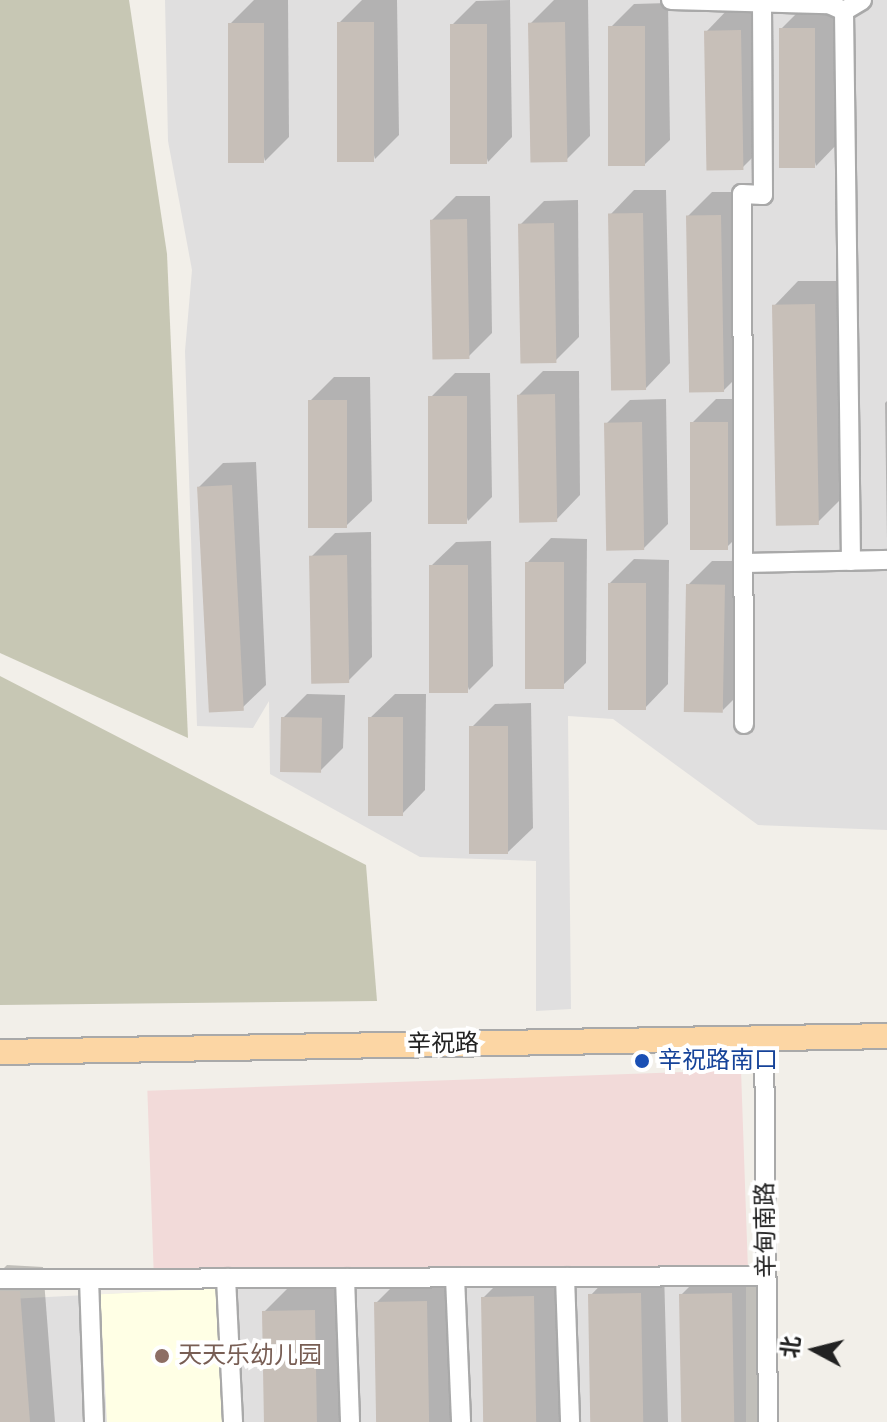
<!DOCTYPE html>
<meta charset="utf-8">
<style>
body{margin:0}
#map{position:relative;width:887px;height:1422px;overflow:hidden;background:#f2efe9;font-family:Rubik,"Noto Sans SC",sans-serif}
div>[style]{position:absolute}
.residential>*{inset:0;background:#e0dfdf;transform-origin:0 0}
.commercial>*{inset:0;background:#f2dad9;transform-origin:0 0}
.education>*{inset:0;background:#ffffe5;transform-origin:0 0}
.construction>*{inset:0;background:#c7c7b4}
.shadow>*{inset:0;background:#0003}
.building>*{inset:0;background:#c7bfb8;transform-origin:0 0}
.roads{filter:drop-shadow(2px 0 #a9a9a9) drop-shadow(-2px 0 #a9a9a9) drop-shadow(0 2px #a9a9a9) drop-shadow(0 -2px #a9a9a9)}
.minor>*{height:18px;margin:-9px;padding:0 9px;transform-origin:9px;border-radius:9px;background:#fff}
.major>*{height:24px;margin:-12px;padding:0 12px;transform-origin:12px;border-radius:12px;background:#fcd6a4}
.dots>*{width:22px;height:22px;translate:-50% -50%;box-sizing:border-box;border:4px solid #fff;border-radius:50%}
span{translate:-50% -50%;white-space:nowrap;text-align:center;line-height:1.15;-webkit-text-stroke:8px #fff;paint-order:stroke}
.street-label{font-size:24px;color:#222}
.transit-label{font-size:24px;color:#164399}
.left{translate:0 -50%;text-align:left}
.education-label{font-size:24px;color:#785e54}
.north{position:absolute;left:775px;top:1310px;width:80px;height:80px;-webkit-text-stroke:6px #fff;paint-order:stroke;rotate:277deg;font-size:22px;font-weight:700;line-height:32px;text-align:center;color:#222}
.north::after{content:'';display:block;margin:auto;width:28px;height:36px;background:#222;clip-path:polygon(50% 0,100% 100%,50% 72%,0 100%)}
</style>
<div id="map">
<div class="residential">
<div style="clip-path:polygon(165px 0,887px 0,887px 830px,758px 825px,613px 719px,568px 716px,571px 1009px,536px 1011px,536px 861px,420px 857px,270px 774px,269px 701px,253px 728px,197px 726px,185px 351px,192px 270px,168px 141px)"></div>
<div style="left:237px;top:1284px;width:509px;height:138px"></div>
<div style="left:220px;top:1288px;width:134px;height:220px;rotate:87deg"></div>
</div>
<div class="commercial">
<div style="left:741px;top:1070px;width:199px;height:594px;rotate:88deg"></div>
</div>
<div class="education">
<div style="left:220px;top:1288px;width:134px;height:120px;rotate:87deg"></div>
</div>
<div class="construction">
<div style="clip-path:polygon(0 0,129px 0,167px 254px,188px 738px,0 653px)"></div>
<div style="clip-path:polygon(0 676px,366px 865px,377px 1001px,0 1005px)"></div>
</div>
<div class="shadow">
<div style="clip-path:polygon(254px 0,288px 0,289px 137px,265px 161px,230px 24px)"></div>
<div style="clip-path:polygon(362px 0,397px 0,399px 135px,375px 159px,339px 23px)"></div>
<div style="clip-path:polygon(510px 0,512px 137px,488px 162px,452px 25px,476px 1px)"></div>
<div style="clip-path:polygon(554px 0,588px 0,590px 136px,566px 160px,530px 24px)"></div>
<div style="clip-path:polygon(668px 3px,670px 140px,645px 164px,610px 28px,634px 4px)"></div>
<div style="clip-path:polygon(839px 4px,840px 141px,816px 166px,781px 29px,805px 5px)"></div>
<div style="clip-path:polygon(730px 7px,764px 7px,766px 144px,742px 168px,706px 32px)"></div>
<div style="clip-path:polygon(634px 190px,666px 190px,670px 363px,646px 388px,610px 215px)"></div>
<div style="clip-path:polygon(712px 192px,744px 192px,748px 366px,724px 390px,688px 216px)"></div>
<div style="clip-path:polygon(456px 196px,490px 196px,492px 333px,468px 357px,432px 220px)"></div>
<div style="clip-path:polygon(578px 200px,579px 337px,555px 361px,520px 225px,544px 201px)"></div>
<div style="clip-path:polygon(798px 281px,838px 281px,841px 499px,817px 523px,774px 306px)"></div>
<div style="clip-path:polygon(543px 371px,579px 371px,580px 495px,556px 520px,519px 395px)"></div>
<div style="clip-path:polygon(455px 373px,490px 373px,492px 497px,468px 521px,431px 397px)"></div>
<div style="clip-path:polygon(334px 377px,370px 377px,372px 501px,347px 525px,310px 401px)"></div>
<div style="clip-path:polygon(666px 399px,668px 524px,644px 548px,606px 424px,630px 400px)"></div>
<div style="clip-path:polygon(716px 399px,752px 399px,750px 524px,726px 548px,692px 423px)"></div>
<div style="clip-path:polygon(887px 401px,887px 540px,885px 403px)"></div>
<div style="clip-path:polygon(256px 462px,266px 685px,241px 709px,199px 487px,223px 463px)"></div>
<div style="clip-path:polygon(371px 532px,372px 657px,348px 681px,311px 557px,335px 533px)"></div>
<div style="clip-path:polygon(551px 538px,587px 539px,586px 663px,561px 687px,527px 563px)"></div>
<div style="clip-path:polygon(491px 541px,493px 666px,469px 690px,431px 566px,456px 542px)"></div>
<div style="clip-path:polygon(634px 559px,669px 560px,668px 684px,644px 709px,610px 583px)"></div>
<div style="clip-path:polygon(712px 561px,748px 561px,747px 686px,723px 710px,688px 585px)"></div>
<div style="clip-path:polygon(307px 694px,345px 695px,343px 748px,319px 772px,283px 718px)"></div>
<div style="clip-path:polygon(395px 694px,426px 694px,425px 790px,401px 815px,370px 718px)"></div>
<div style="clip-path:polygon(531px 703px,533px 828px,508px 852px,471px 728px,495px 704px)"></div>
<div style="clip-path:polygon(7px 1265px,43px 1267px,55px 1422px,0 1422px,0 1272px)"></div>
<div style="clip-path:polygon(756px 1269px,759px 1422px,684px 1422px,681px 1295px,706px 1270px)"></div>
<div style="clip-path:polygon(664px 1270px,668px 1422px,593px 1422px,590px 1296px,614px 1271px)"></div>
<div style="clip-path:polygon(557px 1273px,561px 1422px,486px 1422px,483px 1298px,507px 1274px)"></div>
<div style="clip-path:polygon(450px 1278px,454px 1422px,379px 1422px,376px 1303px,400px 1279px)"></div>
<div style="clip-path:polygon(338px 1287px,341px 1422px,267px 1422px,264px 1312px,288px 1288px)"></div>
</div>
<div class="building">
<div style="left:337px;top:22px;width:37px;height:140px"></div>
<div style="left:565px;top:22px;width:140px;height:37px;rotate:89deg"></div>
<div style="left:228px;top:23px;width:36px;height:140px"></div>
<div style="left:450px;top:24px;width:37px;height:140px"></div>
<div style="left:645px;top:26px;width:140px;height:37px;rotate:90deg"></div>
<div style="left:779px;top:28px;width:36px;height:140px"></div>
<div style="left:741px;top:30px;width:140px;height:37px;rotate:89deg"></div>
<div style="left:643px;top:213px;width:177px;height:35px;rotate:89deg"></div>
<div style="left:721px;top:215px;width:177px;height:35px;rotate:89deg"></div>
<div style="left:467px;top:219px;width:140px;height:37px;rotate:89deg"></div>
<div style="left:554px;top:223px;width:140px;height:36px;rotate:89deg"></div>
<div style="left:815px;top:304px;width:221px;height:43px;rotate:89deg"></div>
<div style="left:555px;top:394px;width:128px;height:38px;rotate:89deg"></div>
<div style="left:428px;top:396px;width:39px;height:128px"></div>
<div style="left:308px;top:400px;width:39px;height:128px"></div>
<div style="left:642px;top:422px;width:128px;height:38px;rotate:89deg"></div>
<div style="left:690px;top:422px;width:38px;height:128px"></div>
<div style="left:232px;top:485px;width:226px;height:35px;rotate:87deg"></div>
<div style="left:347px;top:555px;width:128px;height:38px;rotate:89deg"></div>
<div style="left:525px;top:562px;width:39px;height:127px"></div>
<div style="left:429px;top:565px;width:39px;height:128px"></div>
<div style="left:608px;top:583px;width:38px;height:127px"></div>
<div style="left:686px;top:584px;width:39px;height:128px;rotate:1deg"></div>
<div style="left:281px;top:717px;width:41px;height:55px;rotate:1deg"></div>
<div style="left:368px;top:717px;width:35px;height:99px"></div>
<div style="left:508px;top:726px;width:128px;height:39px;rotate:90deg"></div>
<div style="clip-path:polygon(0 1291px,20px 1291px,30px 1422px,0 1422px)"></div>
<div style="left:641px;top:1293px;width:129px;height:53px;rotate:89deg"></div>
<div style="left:732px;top:1293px;width:129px;height:53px;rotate:89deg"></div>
<div style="left:534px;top:1296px;width:126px;height:53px;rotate:89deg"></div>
<div style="left:427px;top:1301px;width:121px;height:53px;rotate:89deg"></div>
<div style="left:315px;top:1310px;width:112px;height:53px;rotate:89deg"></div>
</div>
<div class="roads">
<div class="minor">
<div style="left:671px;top:0;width:158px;rotate:1.5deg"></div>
<div style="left:829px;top:4px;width:17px;rotate:25deg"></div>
<div style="left:851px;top:561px;width:550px;rotate:-90.73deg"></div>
<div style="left:844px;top:11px;width:21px;rotate:-31deg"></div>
<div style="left:743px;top:563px;width:144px;rotate:-1.2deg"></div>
<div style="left:744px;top:724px;width:530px;rotate:-90.22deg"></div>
<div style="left:742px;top:194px;width:21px;rotate:3deg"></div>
<div style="left:763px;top:195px;width:193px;rotate:-90.3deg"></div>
<div style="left:764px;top:1038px;width:384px;rotate:89.4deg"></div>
<div style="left:455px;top:1277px;width:145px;rotate:87.6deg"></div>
<div style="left:565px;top:1277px;width:145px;rotate:88deg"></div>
<div style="left:226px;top:1278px;width:144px;rotate:87.2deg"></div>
<div style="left:345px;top:1278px;width:144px;rotate:88deg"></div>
<div style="left:0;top:1279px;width:89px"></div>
<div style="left:94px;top:1422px;width:143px;rotate:-92deg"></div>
<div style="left:89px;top:1279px;width:677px;rotate:-0.25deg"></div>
</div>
<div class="major">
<div style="left:0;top:1052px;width:887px;rotate:-1.03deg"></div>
</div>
</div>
<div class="dots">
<div style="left:642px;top:1061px;background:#1a4fb4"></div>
<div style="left:162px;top:1356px;background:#8d6e63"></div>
</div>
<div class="street-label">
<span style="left:443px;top:1044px;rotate:-1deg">辛祝路</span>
<span style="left:766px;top:1230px;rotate:-91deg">辛甸南路</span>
</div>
<div class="transit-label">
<span class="left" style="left:658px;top:1061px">辛祝路南口</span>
</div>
<div class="education-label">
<span class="left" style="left:178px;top:1356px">天天乐幼儿园</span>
</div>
<div class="north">北</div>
</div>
